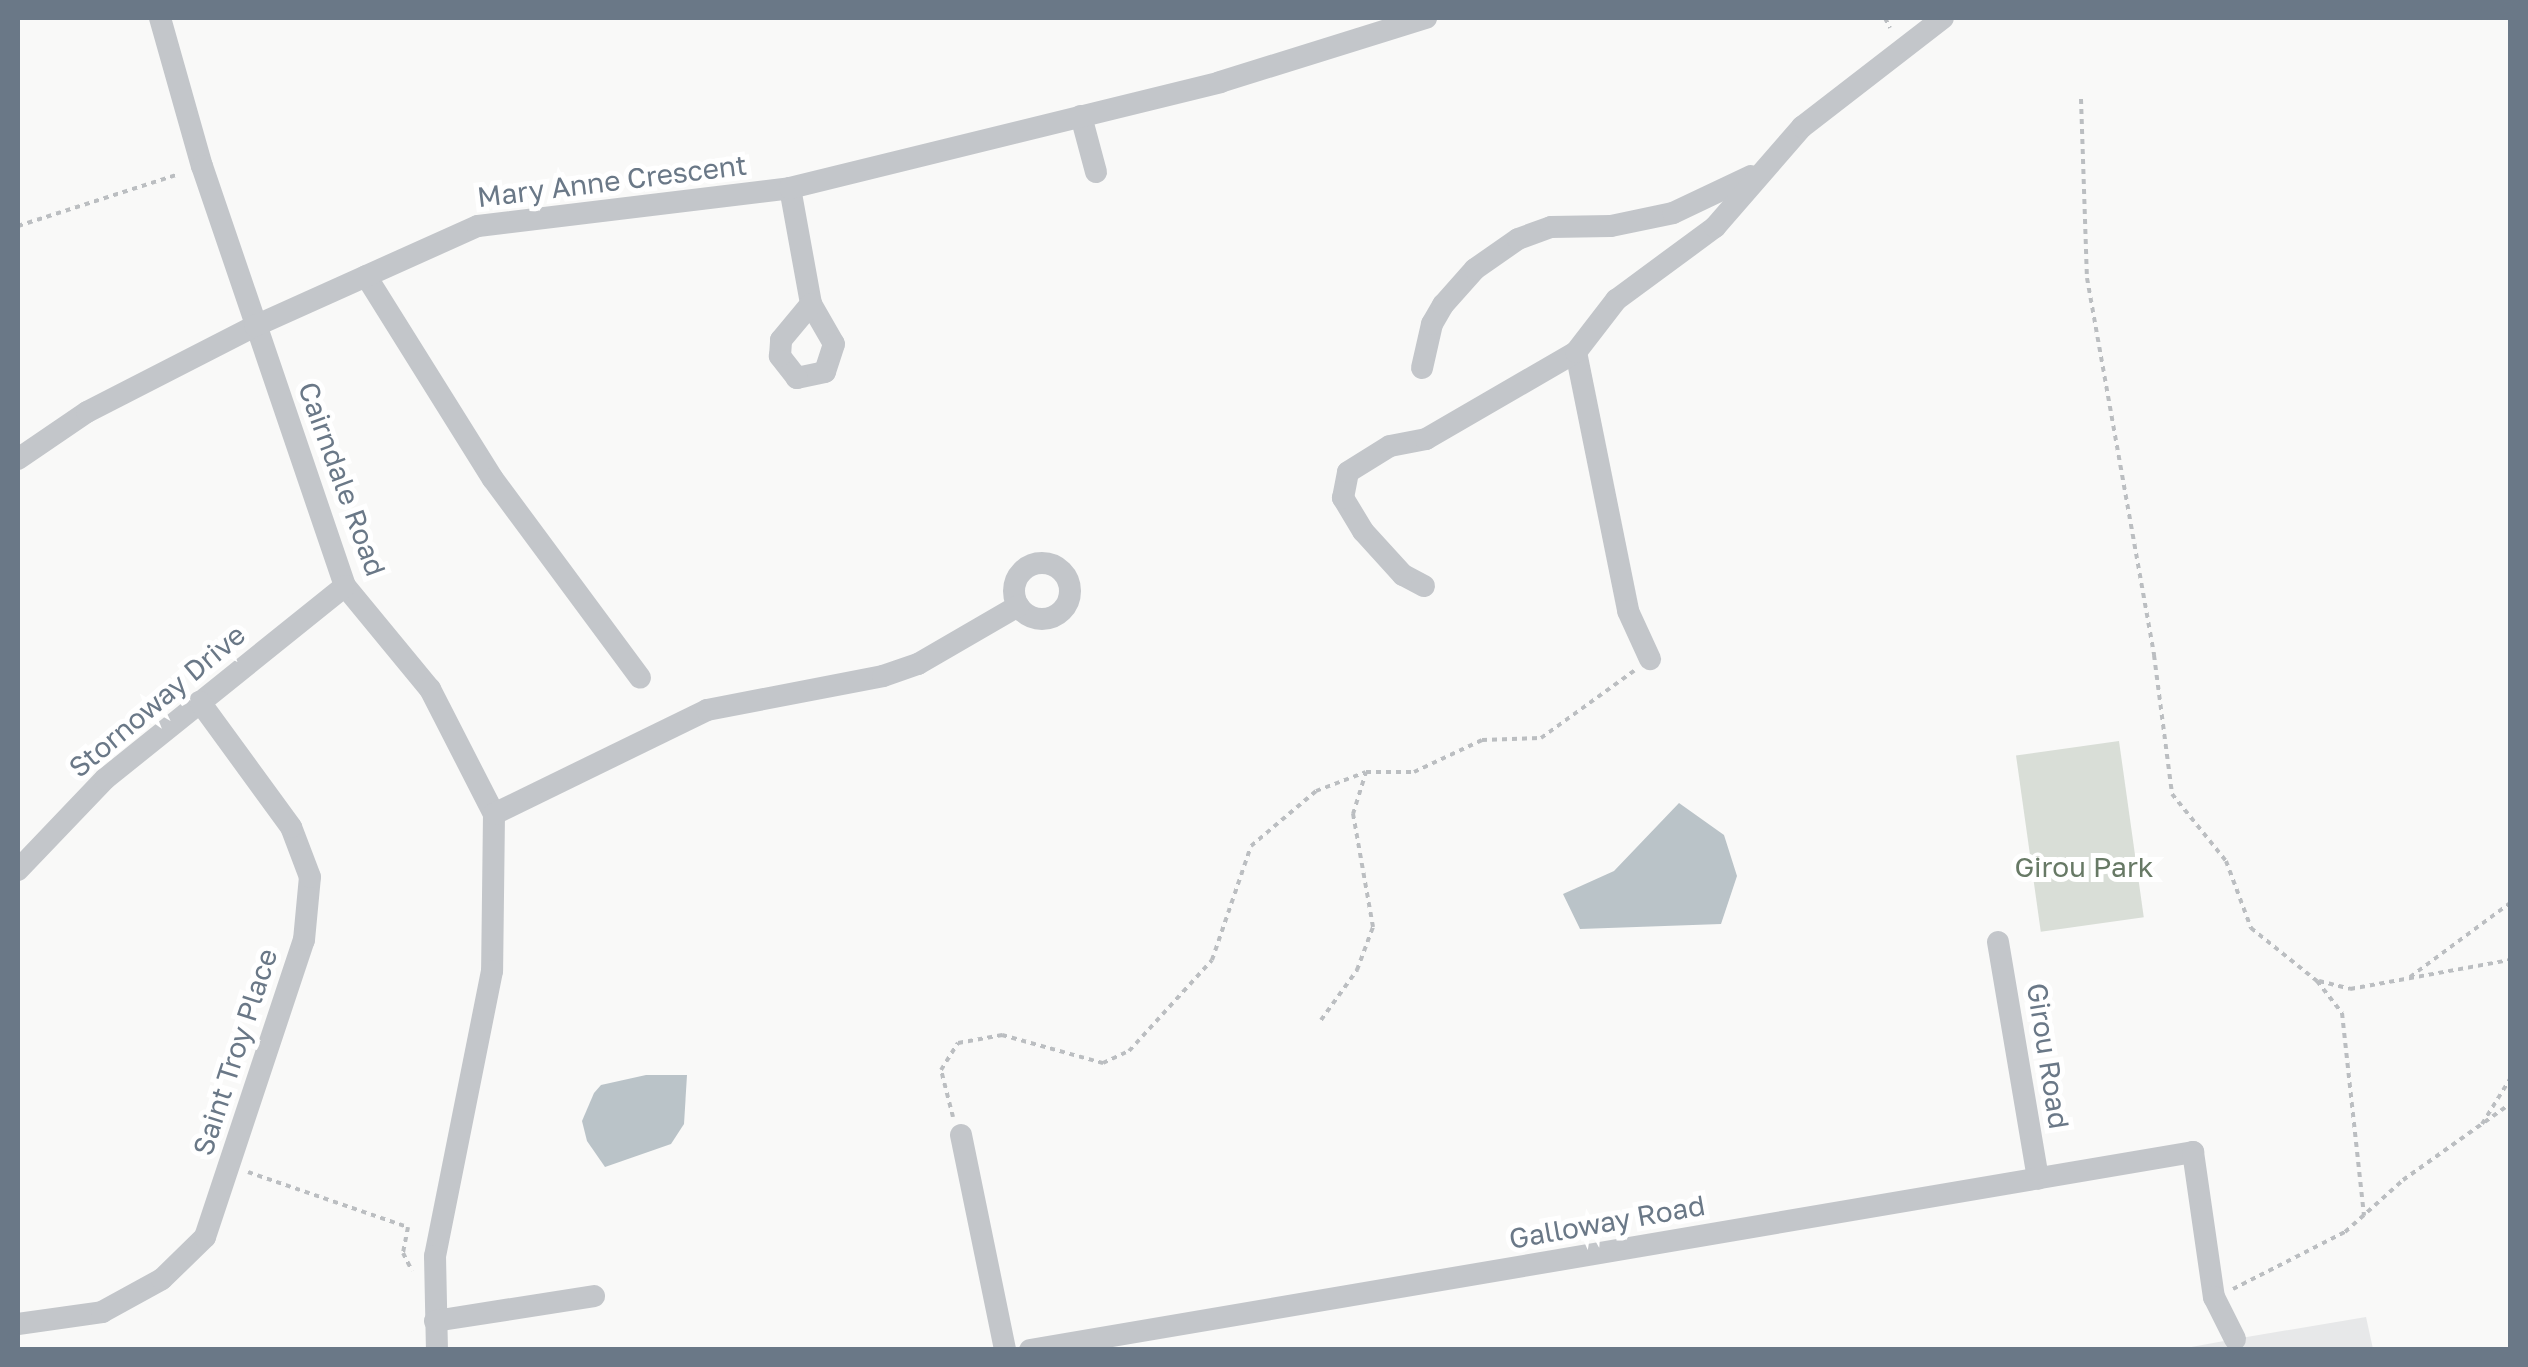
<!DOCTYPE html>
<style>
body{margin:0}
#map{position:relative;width:2528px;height:1367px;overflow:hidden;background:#f9f9f8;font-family:"Golos Text",sans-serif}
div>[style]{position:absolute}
.built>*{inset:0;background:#e7e8e9}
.green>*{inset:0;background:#d9ded7;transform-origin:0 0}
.water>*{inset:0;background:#bac3c8}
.path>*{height:4px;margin-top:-2px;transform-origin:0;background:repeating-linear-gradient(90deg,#bbbec1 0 5px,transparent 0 10px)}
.minor>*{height:22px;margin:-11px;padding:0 11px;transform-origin:11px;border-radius:11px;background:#c3c6ca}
.minor>.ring{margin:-11px;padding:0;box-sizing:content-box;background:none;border:22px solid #c3c6ca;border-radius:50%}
span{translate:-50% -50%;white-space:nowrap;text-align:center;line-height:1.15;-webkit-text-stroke:10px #fff;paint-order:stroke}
.street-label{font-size:28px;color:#6a7887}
.park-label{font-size:28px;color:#677965}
.frame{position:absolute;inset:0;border:20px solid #6a7887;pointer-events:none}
</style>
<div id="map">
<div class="built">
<div style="clip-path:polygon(2366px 1317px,2373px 1349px,2175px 1350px,2235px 1339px)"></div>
</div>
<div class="green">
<div style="left:2119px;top:741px;width:178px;height:104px;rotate:82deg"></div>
</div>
<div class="water">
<div style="clip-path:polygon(1679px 803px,1724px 835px,1737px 876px,1721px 924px,1580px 929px,1563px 894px,1614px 871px)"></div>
<div style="clip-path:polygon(646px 1075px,687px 1075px,684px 1124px,671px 1144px,605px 1167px,587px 1141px,582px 1121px,594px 1093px,601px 1085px)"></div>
</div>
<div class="path">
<div style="left:1885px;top:18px;width:11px;rotate:63deg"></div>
<div style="left:2081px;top:99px;width:179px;rotate:88.1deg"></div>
<div style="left:2087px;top:278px;width:383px;rotate:79.9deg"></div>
<div style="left:2154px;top:655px;width:140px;rotate:82.6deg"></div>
<div style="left:2172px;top:794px;width:86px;rotate:51.1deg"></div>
<div style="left:2226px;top:861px;width:72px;rotate:69.5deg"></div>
<div style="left:2251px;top:928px;width:85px;rotate:38.8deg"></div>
<div style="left:2317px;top:981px;width:41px;rotate:52deg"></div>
<div style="left:2342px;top:1013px;width:204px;rotate:83.8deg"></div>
<div style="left:18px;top:226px;width:169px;rotate:-17.9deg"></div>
<div style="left:2410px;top:977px;width:124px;rotate:-36.5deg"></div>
<div style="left:2319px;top:981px;width:32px;rotate:14deg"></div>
<div style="left:2350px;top:989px;width:163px;rotate:-10.3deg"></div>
<div style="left:1321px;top:1020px;width:62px;rotate:-54.2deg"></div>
<div style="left:1357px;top:970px;width:46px;rotate:-69.6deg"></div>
<div style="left:1373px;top:927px;width:115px;rotate:-100deg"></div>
<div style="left:1353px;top:814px;width:44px;rotate:-72.8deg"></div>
<div style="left:1366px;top:772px;width:48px"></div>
<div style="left:1414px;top:772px;width:75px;rotate:-25.2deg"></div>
<div style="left:1482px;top:740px;width:59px;rotate:-1.9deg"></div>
<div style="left:1541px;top:738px;width:115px;rotate:-35.8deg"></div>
<div style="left:953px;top:1117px;width:49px;rotate:-104.3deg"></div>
<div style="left:941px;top:1070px;width:32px;rotate:-58deg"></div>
<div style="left:958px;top:1043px;width:45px;rotate:-10.3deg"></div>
<div style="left:1002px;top:1035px;width:105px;rotate:15.5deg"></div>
<div style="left:1103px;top:1063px;width:29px;rotate:-25deg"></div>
<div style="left:1129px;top:1051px;width:123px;rotate:-47.6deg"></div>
<div style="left:1212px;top:960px;width:120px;rotate:-71.1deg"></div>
<div style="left:1251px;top:846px;width:85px;rotate:-40.2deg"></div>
<div style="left:1316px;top:791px;width:53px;rotate:-20.8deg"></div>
<div style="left:2482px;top:1124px;width:53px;rotate:-58.1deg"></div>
<div style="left:248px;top:1172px;width:169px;rotate:19deg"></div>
<div style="left:408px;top:1227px;width:26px;rotate:101deg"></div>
<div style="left:403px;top:1253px;width:20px;rotate:63deg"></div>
<div style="left:2233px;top:1289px;width:126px;rotate:-27deg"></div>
<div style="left:2345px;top:1232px;width:78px;rotate:-41.9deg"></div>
<div style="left:2403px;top:1180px;width:131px;rotate:-35.4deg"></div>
</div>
<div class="minor">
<div style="left:160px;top:18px;width:154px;rotate:74.2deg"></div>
<div style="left:202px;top:166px;width:444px;rotate:71.2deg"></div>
<div style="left:345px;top:586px;width:134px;rotate:50.5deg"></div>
<div style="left:430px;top:689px;width:140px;rotate:62.9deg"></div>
<div style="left:494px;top:814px;width:157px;rotate:90.7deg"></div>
<div style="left:492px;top:971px;width:291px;rotate:101.3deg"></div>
<div style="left:435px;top:1256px;width:94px;rotate:88.8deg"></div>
<div style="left:1081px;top:116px;width:58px;rotate:75deg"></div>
<div style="left:790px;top:188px;width:118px;rotate:79.7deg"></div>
<div style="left:811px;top:304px;width:46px;rotate:60.1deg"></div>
<div style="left:834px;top:344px;width:29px;rotate:108deg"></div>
<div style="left:825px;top:372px;width:29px;rotate:168deg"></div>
<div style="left:797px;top:378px;width:28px;rotate:-128deg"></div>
<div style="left:780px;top:356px;width:16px;rotate:-86deg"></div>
<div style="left:781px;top:340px;width:47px;rotate:-50.2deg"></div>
<div style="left:366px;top:276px;width:239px;rotate:58deg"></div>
<div style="left:493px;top:479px;width:247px;rotate:53.5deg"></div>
<div style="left:1576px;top:352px;width:264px;rotate:78.6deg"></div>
<div style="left:1628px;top:611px;width:53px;rotate:65.4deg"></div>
<div style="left:1422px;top:368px;width:45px;rotate:-77.2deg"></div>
<div style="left:1432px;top:324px;width:22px;rotate:-60deg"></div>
<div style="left:1443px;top:305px;width:48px;rotate:-48.4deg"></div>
<div style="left:1475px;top:269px;width:52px;rotate:-34.9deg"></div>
<div style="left:1518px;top:239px;width:35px;rotate:-20deg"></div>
<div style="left:1551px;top:227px;width:60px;rotate:-1deg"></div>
<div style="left:1611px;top:226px;width:63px;rotate:-11.8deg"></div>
<div style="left:1673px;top:213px;width:86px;rotate:-25.4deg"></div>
<div style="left:18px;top:459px;width:83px;rotate:-34.3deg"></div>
<div style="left:87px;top:412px;width:189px;rotate:-27.1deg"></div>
<div style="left:255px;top:326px;width:244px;rotate:-24.2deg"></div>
<div style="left:478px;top:226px;width:314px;rotate:-6.9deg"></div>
<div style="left:790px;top:188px;width:443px;rotate:-13.8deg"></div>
<div style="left:1220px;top:82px;width:216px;rotate:-17.3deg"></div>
<div class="ring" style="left:1014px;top:563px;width:34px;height:34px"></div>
<div style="left:1424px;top:586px;width:24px;rotate:-152deg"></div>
<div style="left:1403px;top:575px;width:59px;rotate:-132.3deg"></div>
<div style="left:1363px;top:531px;width:39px;rotate:-121deg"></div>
<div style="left:1343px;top:498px;width:26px;rotate:-79deg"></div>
<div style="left:1348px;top:472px;width:49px;rotate:-31.8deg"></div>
<div style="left:1390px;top:446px;width:37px;rotate:-11deg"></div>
<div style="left:1426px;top:439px;width:173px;rotate:-30.1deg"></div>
<div style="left:1576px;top:352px;width:66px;rotate:-52.4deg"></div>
<div style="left:1616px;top:300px;width:123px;rotate:-36.4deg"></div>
<div style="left:1715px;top:227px;width:133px;rotate:-49deg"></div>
<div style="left:1802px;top:127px;width:178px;rotate:-37.7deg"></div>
<div style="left:494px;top:814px;width:237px;rotate:-26deg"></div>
<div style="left:707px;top:710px;width:179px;rotate:-10.9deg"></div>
<div style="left:883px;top:676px;width:37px;rotate:-19deg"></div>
<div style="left:918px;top:664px;width:116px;rotate:-30.1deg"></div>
<div style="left:18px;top:870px;width:126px;rotate:-46.3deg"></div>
<div style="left:105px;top:779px;width:308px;rotate:-38.8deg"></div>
<div style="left:1998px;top:942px;width:240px;rotate:80.4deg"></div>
<div style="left:961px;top:1135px;width:219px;rotate:78.4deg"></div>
<div style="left:435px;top:1321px;width:161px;rotate:-8.9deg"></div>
<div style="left:18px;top:1324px;width:85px;rotate:-8.1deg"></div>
<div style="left:102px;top:1312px;width:68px;rotate:-28.8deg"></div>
<div style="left:162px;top:1279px;width:60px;rotate:-44.3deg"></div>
<div style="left:205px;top:1237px;width:313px;rotate:-71.6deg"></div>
<div style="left:304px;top:940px;width:63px;rotate:-84.6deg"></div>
<div style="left:310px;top:877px;width:53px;rotate:-110.8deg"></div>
<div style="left:291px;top:827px;width:155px;rotate:-126.1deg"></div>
<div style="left:1030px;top:1350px;width:1180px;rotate:-9.66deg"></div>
<div style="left:2193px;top:1152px;width:147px;rotate:81.8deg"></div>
<div style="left:2214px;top:1297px;width:47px;rotate:63.4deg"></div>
</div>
<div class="street-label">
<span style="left:612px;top:181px;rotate:-7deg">Mary Anne Crescent</span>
<span style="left:342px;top:479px;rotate:70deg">Cairndale Road</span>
<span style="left:157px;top:701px;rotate:-40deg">Stornoway Drive</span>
<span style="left:235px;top:1052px;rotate:-72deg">Saint Troy Place</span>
<span style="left:2048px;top:1056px;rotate:81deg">Girou Road</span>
<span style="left:1607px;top:1222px;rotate:-10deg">Galloway Road</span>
</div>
<div class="park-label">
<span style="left:2084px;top:867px">Girou Park</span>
</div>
<div class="frame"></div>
</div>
